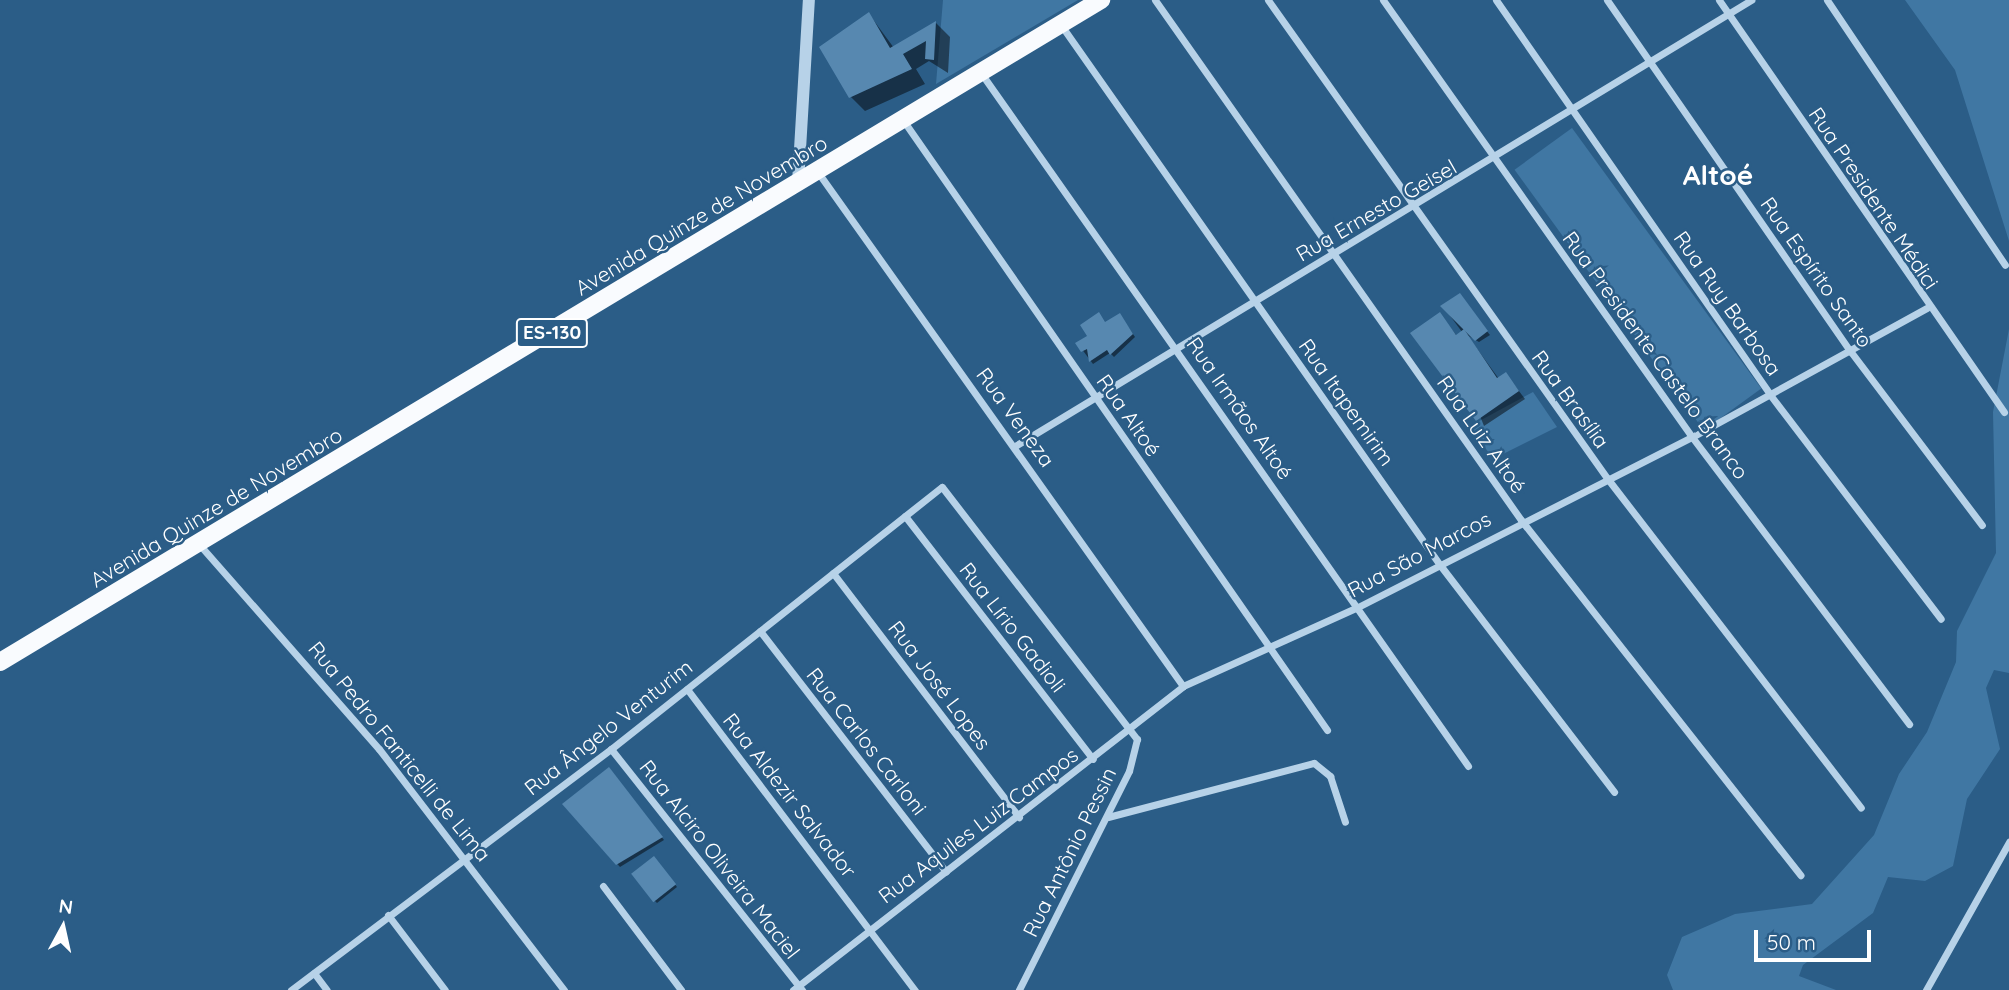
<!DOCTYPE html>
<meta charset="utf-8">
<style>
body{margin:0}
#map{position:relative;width:2009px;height:990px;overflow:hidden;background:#2b5d87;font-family:Quicksand,sans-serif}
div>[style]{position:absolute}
.green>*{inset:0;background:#4077a3;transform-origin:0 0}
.shadow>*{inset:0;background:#0007}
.building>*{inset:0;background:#5788b0;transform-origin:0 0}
.minor>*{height:7px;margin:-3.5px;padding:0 3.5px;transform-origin:3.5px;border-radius:3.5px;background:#b7d2e8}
.tertiary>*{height:12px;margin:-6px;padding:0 6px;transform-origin:6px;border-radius:6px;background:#b7d2e8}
.primary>*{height:18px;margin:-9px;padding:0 9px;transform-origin:9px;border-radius:9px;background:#f9fbfe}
span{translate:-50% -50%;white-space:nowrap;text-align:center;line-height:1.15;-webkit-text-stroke:5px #2b5d87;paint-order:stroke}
.shield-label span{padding:2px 5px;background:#2b5d87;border:2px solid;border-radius:5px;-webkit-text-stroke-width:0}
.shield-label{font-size:19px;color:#fff;font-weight:700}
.street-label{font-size:21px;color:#fff}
.district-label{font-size:28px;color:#fff;font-weight:700}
.north{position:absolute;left:28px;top:892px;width:70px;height:70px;-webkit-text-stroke:5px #2b5d87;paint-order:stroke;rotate:8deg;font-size:19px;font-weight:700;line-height:28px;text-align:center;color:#fff}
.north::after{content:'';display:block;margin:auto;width:24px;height:32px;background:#fff;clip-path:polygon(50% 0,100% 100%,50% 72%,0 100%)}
.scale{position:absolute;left:1754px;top:930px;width:117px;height:32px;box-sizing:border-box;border:4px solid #fff;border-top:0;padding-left:9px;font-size:21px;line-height:24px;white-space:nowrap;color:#fff;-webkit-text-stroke:5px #2b5d87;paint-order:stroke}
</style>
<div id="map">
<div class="green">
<div style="clip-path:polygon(943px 0,1078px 0,936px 84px)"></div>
<div style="clip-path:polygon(1905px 0,2009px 0,2009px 241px,1955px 70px)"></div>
<div style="left:1572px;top:128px;width:322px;height:71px;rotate:54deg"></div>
<div style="clip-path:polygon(2009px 329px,2009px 673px,1994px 670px,1986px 688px,2000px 749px,1967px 799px,1953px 866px,1925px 881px,1888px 877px,1873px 913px,1803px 965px,1799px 976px,1836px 990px,1673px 990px,1667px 975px,1682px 937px,1735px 914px,1812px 904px,1874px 835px,1899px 774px,1927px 732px,1956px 662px,1957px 631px,1996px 553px,1993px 412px)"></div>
<div style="clip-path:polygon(1533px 392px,1557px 427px,1493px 459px,1470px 426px)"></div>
</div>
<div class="shadow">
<div style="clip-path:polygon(869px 14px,894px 48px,936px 23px,950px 37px,948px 73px,929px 61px,916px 69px,925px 84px,865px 111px,850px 96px)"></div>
<div style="clip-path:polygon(1443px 306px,1482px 325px,1490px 335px,1479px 342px,1467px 335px,1499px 379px,1506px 374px,1525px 399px,1484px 426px,1440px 315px,1457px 336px,1462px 332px)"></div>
<div style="clip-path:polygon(1122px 318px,1135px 337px,1114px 357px,1110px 353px,1093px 364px,1078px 344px)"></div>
<div style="clip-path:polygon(612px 773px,664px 840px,620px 867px,564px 804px)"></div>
<div style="clip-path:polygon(656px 861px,677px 887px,657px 903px,654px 900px)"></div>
</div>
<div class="building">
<div style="clip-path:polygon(869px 12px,890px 48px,936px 21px,934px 60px,925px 59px,926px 41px,903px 54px,912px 69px,849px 98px,819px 47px)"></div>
<div style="clip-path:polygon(1460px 293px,1488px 331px,1475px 341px,1440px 306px)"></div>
<div style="clip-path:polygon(1099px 312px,1105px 322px,1120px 313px,1133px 334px,1110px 355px,1107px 350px,1089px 362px,1087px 349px,1081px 352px,1075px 343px,1087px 336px,1080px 325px)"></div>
<div style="clip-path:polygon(1440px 312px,1456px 335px,1464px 329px,1497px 378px,1506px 372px,1519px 391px,1476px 421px,1410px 333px)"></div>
<div style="clip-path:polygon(609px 767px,663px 837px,616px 865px,562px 804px)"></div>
<div style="left:654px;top:856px;width:36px;height:29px;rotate:52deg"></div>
</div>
<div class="minor">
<div style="left:1155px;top:0;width:636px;rotate:54.86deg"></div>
<div style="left:1521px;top:520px;width:452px;rotate:51.8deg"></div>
<div style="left:1268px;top:0;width:586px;rotate:54.66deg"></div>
<div style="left:1607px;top:478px;width:416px;rotate:52.4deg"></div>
<div style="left:1383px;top:0;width:535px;rotate:54.74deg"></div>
<div style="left:1692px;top:437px;width:360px;rotate:52.9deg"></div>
<div style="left:1496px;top:0;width:482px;rotate:55.2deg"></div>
<div style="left:1771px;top:396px;width:280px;rotate:52.7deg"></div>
<div style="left:1607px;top:0;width:428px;rotate:55.3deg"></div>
<div style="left:1851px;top:352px;width:217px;rotate:52.9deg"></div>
<div style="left:1719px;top:0;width:501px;rotate:55.33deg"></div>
<div style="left:1827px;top:0;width:319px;rotate:56.1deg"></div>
<div style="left:1061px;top:25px;width:660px;rotate:54.94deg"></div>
<div style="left:1440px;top:565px;width:286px;rotate:52.5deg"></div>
<div style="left:981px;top:73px;width:847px;rotate:54.9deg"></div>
<div style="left:903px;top:120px;width:743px;rotate:55.2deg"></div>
<div style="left:817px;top:171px;width:632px;rotate:54.6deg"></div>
<div style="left:1015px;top:446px;width:861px;rotate:-31.21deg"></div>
<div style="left:905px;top:516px;width:307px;rotate:52.3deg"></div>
<div style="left:198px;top:543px;width:274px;rotate:48.7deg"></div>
<div style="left:379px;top:749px;width:304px;rotate:52.5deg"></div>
<div style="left:833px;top:573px;width:307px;rotate:52.7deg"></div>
<div style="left:760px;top:631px;width:304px;rotate:52.3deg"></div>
<div style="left:687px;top:689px;width:378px;rotate:52.9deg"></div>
<div style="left:611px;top:749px;width:308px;rotate:51.6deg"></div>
<div style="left:1108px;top:817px;width:213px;rotate:-14.7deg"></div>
<div style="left:1314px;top:763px;width:21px;rotate:39deg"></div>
<div style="left:1330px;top:776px;width:48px;rotate:71.9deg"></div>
<div style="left:603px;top:886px;width:130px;rotate:53.1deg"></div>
<div style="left:388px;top:915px;width:94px;rotate:52.8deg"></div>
<div style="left:314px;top:973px;width:21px;rotate:53deg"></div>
<div style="left:291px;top:990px;width:401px;rotate:-37deg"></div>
<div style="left:611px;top:749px;width:422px;rotate:-38.4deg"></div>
<div style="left:942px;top:487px;width:319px;rotate:52.3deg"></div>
<div style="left:1137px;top:739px;width:33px;rotate:104deg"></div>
<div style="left:1129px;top:771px;width:245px;rotate:116.7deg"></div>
<div style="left:793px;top:990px;width:494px;rotate:-37.9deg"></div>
<div style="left:1183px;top:686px;width:190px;rotate:-24.3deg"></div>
<div style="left:1356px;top:608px;width:377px;rotate:-27deg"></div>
<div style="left:1692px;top:437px;width:268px;rotate:-28.8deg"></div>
<div style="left:1926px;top:990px;width:170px;rotate:-60.7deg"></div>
</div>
<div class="tertiary">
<div style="left:798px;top:183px;width:183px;rotate:-86.6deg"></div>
</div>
<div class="primary">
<div style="left:0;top:662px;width:1285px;rotate:-31.02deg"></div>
</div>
<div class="shield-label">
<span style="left:552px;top:333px">ES-130</span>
</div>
<div class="street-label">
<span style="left:1874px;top:198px;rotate:56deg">Rua Presidente Médici</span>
<span style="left:1376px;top:210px;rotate:-30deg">Rua Ernesto Geisel</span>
<span style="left:701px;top:215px;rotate:-31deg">Avenida Quinze de Novembro</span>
<span style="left:1817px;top:272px;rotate:55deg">Rua Espírito Santo</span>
<span style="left:1728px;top:303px;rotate:55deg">Rua Ruy Barbosa</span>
<span style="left:1656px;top:355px;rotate:54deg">Rua Presidente Castelo Branco</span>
<span style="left:1571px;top:399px;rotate:54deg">Rua Brasília</span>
<span style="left:1347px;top:402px;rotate:55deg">Rua Itapemirim</span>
<span style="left:1240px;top:408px;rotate:55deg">Rua Irmãos Altoé</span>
<span style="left:1129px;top:415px;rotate:55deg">Rua Altoé</span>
<span style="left:1016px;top:417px;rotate:54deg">Rua Veneza</span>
<span style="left:1482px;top:434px;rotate:55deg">Rua Luiz Altoé</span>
<span style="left:216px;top:507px;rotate:-31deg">Avenida Quinze de Novembro</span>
<span style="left:1419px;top:554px;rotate:-28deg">Rua São Marcos</span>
<span style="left:1013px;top:627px;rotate:52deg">Rua Lírio Gadioli</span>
<span style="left:940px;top:685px;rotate:53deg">Rua José Lopes</span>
<span style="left:608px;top:727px;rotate:-38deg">Rua Ângelo Venturim</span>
<span style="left:867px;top:741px;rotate:52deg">Rua Carlos Carloni</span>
<span style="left:400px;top:751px;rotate:51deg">Rua Pedro Fanticelli de Lima</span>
<span style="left:790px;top:795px;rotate:52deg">Rua Aldezir Salvador</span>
<span style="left:978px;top:825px;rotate:-37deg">Rua Aquiles Luiz Campos</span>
<span style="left:1069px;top:852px;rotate:-64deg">Rua Antônio Pessin</span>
<span style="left:720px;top:859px;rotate:52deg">Rua Alciro Oliveira Maciel</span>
</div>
<div class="district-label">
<span style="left:1718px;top:175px">Altoé</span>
</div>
<div class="north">N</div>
<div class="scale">50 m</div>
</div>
